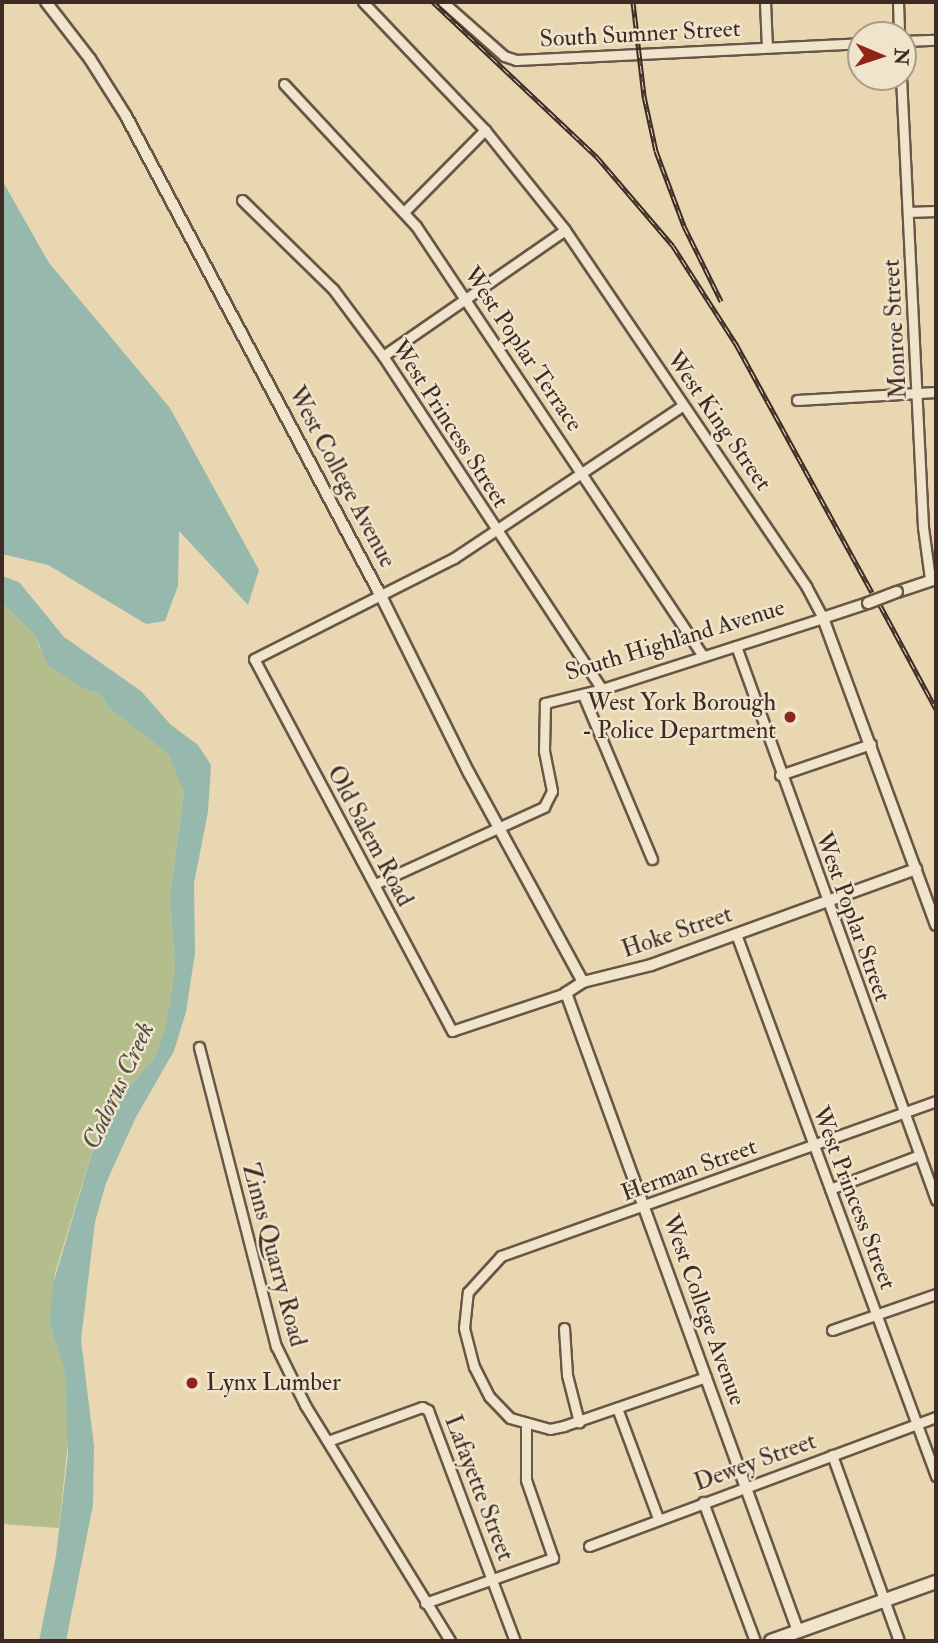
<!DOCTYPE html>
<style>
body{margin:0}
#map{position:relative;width:938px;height:1643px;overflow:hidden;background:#e8d7b0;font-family:"IM FELL Double Pica",serif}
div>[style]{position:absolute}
.green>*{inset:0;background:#b4be8c}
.water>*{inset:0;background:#97b9ad}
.roads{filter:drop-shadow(2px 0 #685647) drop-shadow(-2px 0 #685647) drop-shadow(0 2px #685647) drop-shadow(0 -2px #685647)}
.minor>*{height:9px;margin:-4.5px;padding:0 4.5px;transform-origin:4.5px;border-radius:4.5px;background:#f0e5cc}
.tertiary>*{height:10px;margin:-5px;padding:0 5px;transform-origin:5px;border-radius:5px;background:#f0e5cc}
.secondary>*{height:12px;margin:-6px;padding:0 6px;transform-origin:6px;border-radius:6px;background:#f0e5cc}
.rail>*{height:5px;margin-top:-2.5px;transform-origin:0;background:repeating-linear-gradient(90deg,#f0e5cc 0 8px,#3d2b24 0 16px);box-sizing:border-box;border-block:2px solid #3d2b24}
.bridges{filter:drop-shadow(2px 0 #685647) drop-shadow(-2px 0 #685647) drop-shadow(0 2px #685647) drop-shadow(0 -2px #685647)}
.tertiary-bridge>*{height:10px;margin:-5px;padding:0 5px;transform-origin:5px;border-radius:5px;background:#f0e5cc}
.dots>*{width:19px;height:19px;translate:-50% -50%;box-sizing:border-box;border:4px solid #f0e5cc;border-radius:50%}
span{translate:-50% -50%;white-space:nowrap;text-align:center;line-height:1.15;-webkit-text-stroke:5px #f0e5cc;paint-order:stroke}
.street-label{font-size:24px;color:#3d2b24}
.poi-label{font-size:24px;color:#3d2b24}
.right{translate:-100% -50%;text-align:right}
.left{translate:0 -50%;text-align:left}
.water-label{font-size:26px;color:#544e46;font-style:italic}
.frame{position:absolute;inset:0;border:4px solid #3d2b24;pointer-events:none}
.north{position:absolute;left:847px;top:21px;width:70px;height:70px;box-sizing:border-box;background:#f0e5cc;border:2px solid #a89b89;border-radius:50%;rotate:92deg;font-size:19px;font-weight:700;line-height:28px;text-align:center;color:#3d2b24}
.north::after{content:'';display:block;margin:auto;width:24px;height:32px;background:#8f2418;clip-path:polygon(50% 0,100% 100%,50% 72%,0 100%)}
</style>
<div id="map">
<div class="green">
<div style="clip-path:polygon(2px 603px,35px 636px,39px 647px,82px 688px,99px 693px,109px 708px,168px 754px,184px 791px,170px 894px,175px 969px,165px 1029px,154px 1058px,121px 1097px,97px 1136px,55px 1273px,49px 1323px,65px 1372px,69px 1432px,59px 1528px,2px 1524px)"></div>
</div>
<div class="water">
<div style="clip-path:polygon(2px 180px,49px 263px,170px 408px,259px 570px,248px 605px,179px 531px,178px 586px,165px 621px,146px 624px,48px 565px,2px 554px)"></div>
<div style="clip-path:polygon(2px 576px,19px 582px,64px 637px,141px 691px,171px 725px,198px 745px,211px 765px,208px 812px,194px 883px,195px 953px,186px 1012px,174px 1051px,136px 1117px,106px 1183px,95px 1222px,81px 1340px,94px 1446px,93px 1505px,66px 1641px,39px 1641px,56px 1556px,68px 1454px,65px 1372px,49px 1323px,53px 1284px,97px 1136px,121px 1097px,154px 1058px,165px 1029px,175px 969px,170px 894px,184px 792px,168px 754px,109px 708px,99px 693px,82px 688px,48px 665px,35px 636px,2px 603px)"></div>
</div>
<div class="roads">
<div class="minor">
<div style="left:363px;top:2px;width:177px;rotate:46.4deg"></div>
<div style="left:485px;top:130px;width:128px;rotate:51.3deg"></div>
<div style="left:565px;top:230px;width:430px;rotate:55.9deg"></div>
<div style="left:806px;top:586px;width:36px;rotate:62deg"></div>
<div style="left:823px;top:618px;width:232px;rotate:162.2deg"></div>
<div style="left:602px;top:689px;width:59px;rotate:166.2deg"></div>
<div style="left:545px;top:703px;width:48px;rotate:91.2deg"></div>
<div style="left:544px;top:751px;width:41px;rotate:78.7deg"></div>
<div style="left:552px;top:791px;width:18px;rotate:117deg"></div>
<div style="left:544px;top:807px;width:186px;rotate:155.5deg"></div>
<div style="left:443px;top:2px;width:81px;rotate:41.5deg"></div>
<div style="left:504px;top:56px;width:13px;rotate:18deg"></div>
<div style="left:516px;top:60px;width:345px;rotate:-2.8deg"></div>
<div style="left:765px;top:2px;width:45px;rotate:87.5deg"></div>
<div style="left:898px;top:2px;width:33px;rotate:88deg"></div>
<div style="left:903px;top:41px;width:33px;rotate:-2deg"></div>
<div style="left:901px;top:77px;width:451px;rotate:87.2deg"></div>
<div style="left:923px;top:527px;width:52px;rotate:82.3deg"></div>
<div style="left:284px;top:84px;width:194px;rotate:47.1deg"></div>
<div style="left:416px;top:226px;width:517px;rotate:56.28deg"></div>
<div style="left:242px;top:200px;width:127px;rotate:44.4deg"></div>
<div style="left:333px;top:289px;width:84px;rotate:53.3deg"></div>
<div style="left:383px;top:356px;width:399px;rotate:56.7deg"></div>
<div style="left:405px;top:211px;width:114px;rotate:-45.4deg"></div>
<div style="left:908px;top:212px;width:28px;rotate:-2deg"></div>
<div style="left:383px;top:356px;width:221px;rotate:-34.7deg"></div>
<div style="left:797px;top:400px;width:139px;rotate:-3.3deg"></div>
<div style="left:736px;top:646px;width:589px;rotate:70.15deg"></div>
<div style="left:583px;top:695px;width:178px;rotate:67.2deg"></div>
<div style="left:780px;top:775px;width:96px;rotate:-18.8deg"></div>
<div style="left:736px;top:934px;width:578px;rotate:69.75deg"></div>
<div style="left:566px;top:993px;width:120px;rotate:161.6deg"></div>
<div style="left:452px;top:1031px;width:421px;rotate:-118deg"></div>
<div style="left:254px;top:659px;width:224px;rotate:-26.8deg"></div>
<div style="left:454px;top:558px;width:274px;rotate:-33.7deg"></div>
<div style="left:199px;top:1047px;width:309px;rotate:75.6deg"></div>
<div style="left:276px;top:1346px;width:66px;rotate:63.8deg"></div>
<div style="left:305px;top:1405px;width:277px;rotate:58.4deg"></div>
<div style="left:830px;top:1189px;width:96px;rotate:-20.7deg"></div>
<div style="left:564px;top:1328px;width:47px;rotate:86.3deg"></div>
<div style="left:567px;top:1375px;width:49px;rotate:75.7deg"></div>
<div style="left:832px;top:1330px;width:110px;rotate:-19.1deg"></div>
<div style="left:706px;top:1377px;width:150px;rotate:161deg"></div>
<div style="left:564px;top:1426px;width:14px;rotate:168deg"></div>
<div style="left:550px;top:1429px;width:41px;rotate:-164.6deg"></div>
<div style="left:510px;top:1418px;width:30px;rotate:-134deg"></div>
<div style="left:489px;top:1396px;width:33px;rotate:-117deg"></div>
<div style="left:474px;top:1367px;width:40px;rotate:-104.4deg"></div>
<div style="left:464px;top:1328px;width:36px;rotate:-84deg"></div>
<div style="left:468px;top:1292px;width:49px;rotate:-47.5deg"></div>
<div style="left:501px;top:1256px;width:462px;rotate:-19.6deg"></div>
<div style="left:617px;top:1408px;width:117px;rotate:69.6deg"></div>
<div style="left:328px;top:1441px;width:100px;rotate:-19.9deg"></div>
<div style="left:422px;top:1407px;width:7px;rotate:27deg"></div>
<div style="left:428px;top:1410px;width:247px;rotate:69.4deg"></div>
<div style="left:832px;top:1455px;width:198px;rotate:70.2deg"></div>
<div style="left:703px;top:1502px;width:148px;rotate:69.5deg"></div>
<div style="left:589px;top:1546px;width:370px;rotate:-20.4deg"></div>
<div style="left:425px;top:1603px;width:136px;rotate:-19.4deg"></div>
<div style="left:553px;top:1558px;width:83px;rotate:-109.1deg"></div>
<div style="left:526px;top:1480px;width:56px;rotate:-90deg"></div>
</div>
<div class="tertiary">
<div style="left:46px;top:2px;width:72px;rotate:52.3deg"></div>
<div style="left:90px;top:59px;width:67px;rotate:57.7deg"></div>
<div style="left:126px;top:116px;width:546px;rotate:62.03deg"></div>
<div style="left:382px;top:598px;width:195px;rotate:63.6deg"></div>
<div style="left:469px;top:773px;width:238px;rotate:61.4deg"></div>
<div style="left:897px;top:592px;width:41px;rotate:-18.4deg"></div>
<div style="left:868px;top:603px;width:47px;rotate:161.6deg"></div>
<div style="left:823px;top:618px;width:327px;rotate:69.8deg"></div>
<div style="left:798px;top:1631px;width:679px;rotate:-109.98deg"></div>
<div style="left:566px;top:993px;width:20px;rotate:-33deg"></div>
<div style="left:583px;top:982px;width:70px;rotate:-14deg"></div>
<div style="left:651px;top:965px;width:282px;rotate:-19.9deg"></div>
</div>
<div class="secondary">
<div style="left:771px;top:1641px;width:175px;rotate:-19.7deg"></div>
</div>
</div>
<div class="rail">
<div style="left:433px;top:2px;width:226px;rotate:43.4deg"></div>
<div style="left:597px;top:157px;width:117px;rotate:49.5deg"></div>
<div style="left:673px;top:246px;width:117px;rotate:57.3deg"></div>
<div style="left:736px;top:344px;width:283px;rotate:61.3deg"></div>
<div style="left:633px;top:2px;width:95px;rotate:83.3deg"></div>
<div style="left:644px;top:96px;width:56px;rotate:77.7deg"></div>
<div style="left:656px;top:151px;width:80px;rotate:69.5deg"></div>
<div style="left:684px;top:226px;width:84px;rotate:63.7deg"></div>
<div style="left:880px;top:605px;width:118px;rotate:61.7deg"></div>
</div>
<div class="bridges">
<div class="tertiary-bridge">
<div style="left:868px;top:603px;width:31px;rotate:-21deg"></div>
</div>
</div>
<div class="dots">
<div style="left:790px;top:717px;background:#8f2418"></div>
<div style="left:192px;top:1383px;background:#8f2418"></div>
</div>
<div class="street-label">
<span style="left:640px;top:34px;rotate:-3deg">South Sumner Street</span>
<span style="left:895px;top:329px;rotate:-93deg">Monroe Street</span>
<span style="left:523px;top:349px;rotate:56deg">West Poplar Terrace</span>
<span style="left:719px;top:421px;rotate:55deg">West King Street</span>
<span style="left:450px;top:424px;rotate:57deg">West Princess Street</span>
<span style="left:342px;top:477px;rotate:62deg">West College Avenue</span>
<span style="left:675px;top:640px;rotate:-17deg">South Highland Avenue</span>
<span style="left:370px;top:836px;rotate:62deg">Old Salem Road</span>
<span style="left:853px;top:917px;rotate:70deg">West Poplar Street</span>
<span style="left:677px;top:932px;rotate:-19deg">Hoke Street</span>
<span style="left:689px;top:1170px;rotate:-20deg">Herman Street</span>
<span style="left:854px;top:1198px;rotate:69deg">West Princess Street</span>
<span style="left:274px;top:1255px;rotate:75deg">Zinns Quarry Road</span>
<span style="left:704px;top:1310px;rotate:70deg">West College Avenue</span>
<span style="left:755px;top:1462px;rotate:-20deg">Dewey Street</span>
<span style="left:479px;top:1488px;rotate:69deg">Lafayette Street</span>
</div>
<div class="poi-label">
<span class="right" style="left:776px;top:717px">West York Borough<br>- Police Department</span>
<span class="left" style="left:206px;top:1383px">Lynx Lumber</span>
</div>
<div class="water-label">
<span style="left:119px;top:1086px;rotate:-65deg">Codorus Creek</span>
</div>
<div class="frame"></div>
<div class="north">N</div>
</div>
